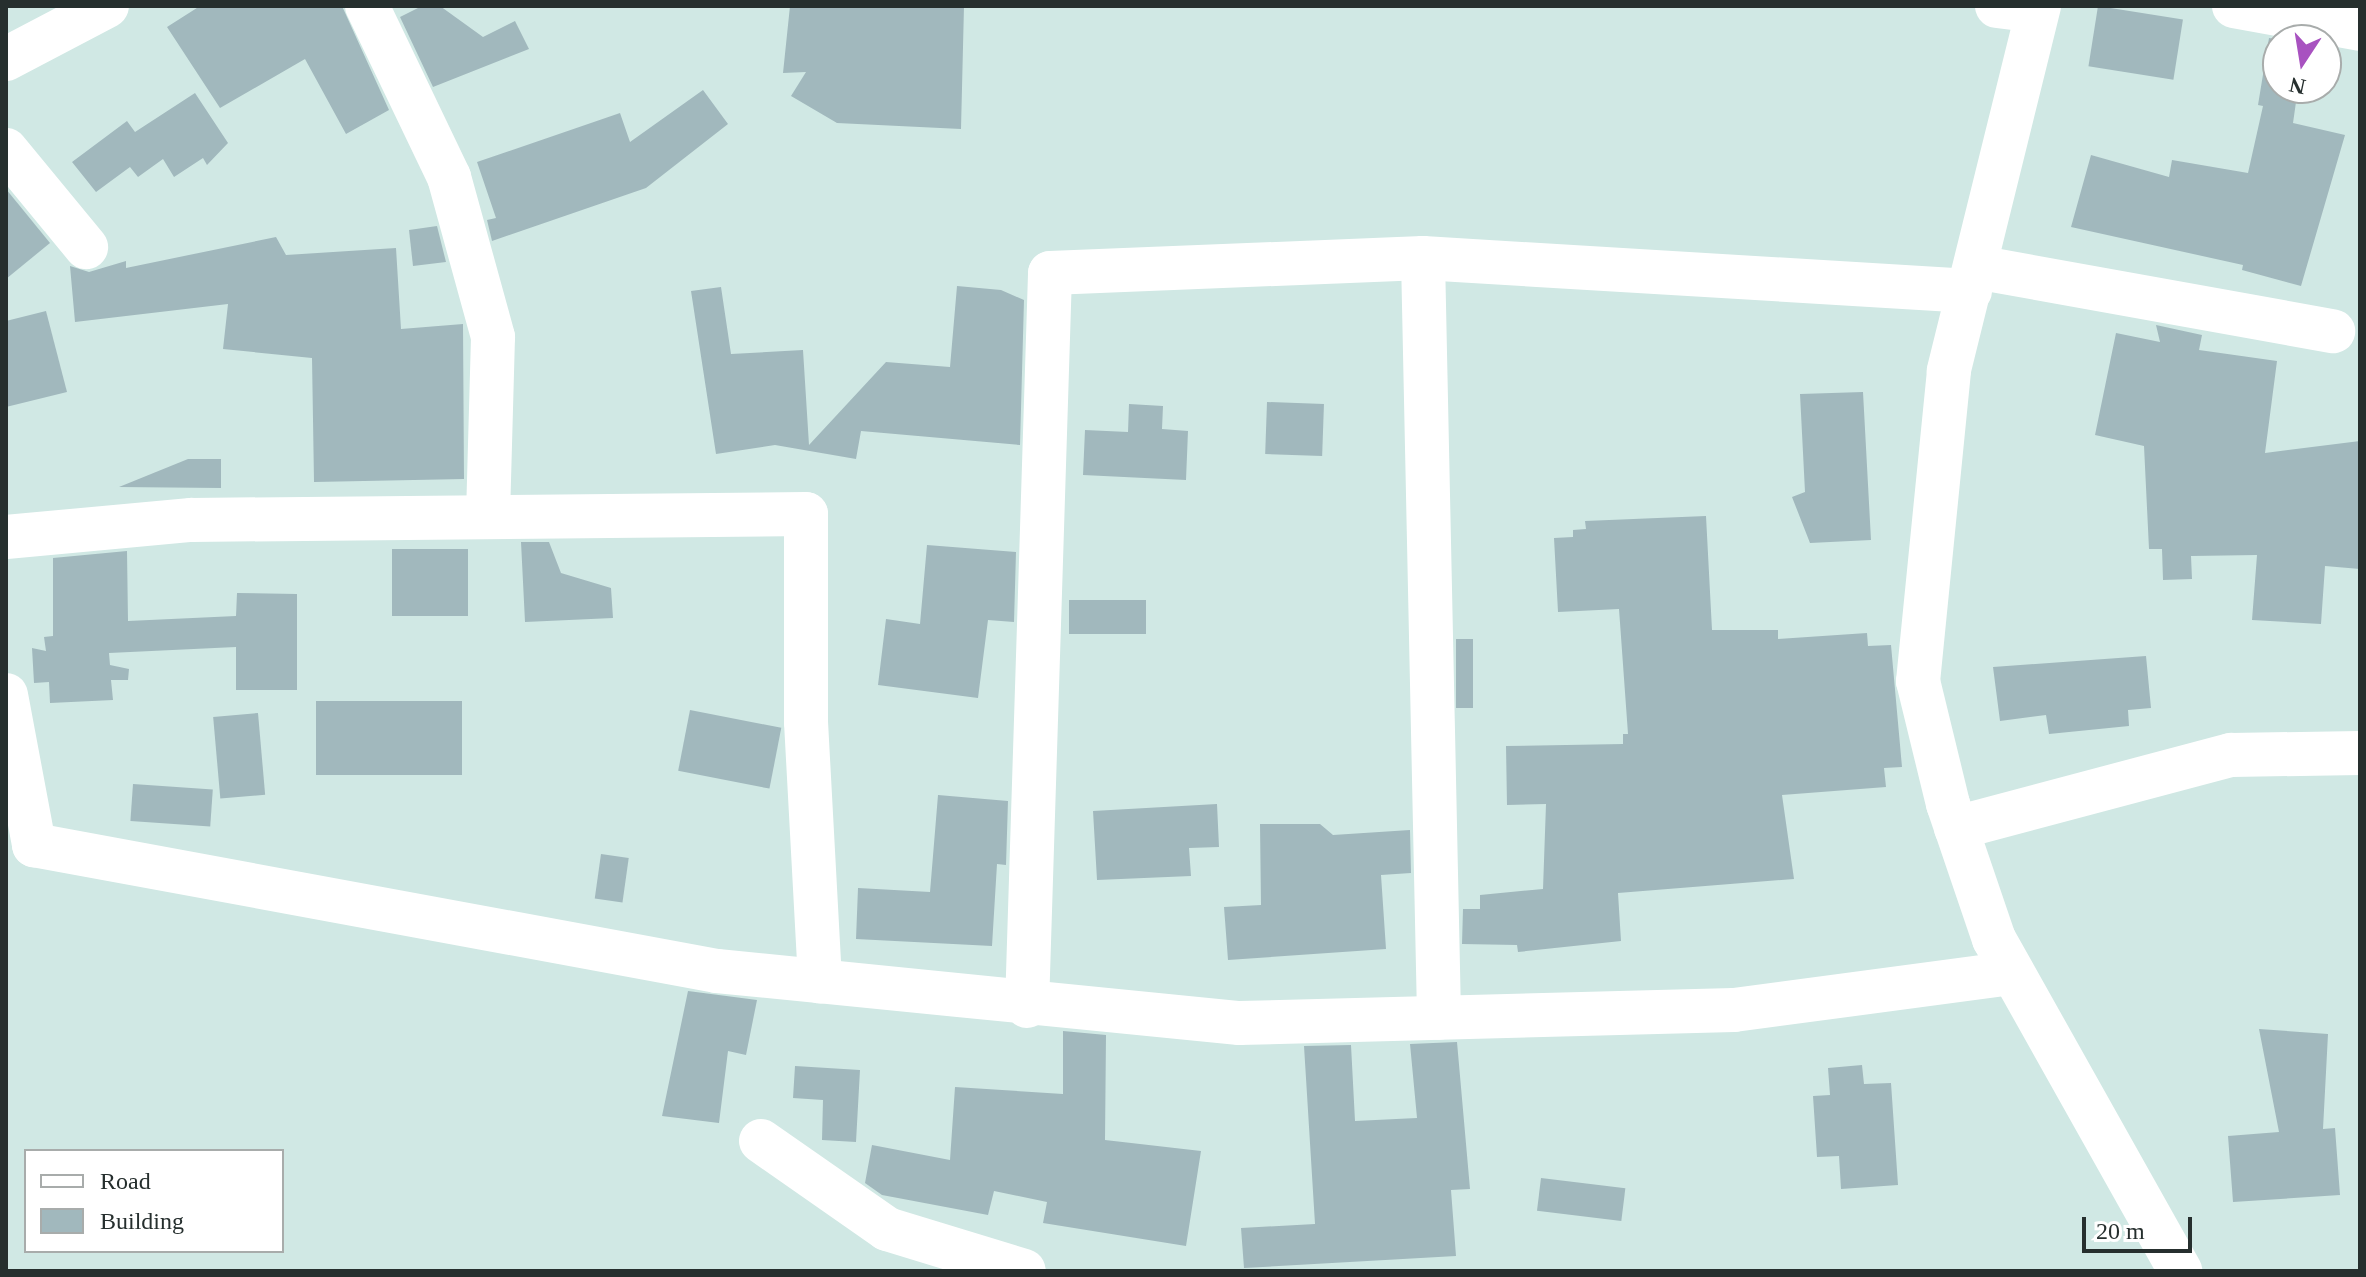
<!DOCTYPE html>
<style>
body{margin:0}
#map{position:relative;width:2366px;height:1277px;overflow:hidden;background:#d0e8e4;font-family:Georgia,serif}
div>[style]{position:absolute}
.building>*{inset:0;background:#a1b8bd;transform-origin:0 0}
.minor>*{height:44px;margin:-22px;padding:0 22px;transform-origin:22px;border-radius:22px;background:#fff}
span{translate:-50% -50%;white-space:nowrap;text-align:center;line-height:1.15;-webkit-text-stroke:6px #fff;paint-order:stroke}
.frame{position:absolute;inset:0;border:8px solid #262f2e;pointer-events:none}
.legend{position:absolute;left:24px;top:1149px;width:260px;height:104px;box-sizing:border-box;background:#fff;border:2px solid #a8acab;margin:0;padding:10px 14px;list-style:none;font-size:24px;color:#262f2e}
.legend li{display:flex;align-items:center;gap:16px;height:40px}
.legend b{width:40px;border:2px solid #a8acab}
.north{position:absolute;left:2262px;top:24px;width:80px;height:80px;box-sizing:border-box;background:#fff;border:2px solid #a8acab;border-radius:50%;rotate:192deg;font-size:22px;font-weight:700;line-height:32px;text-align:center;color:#262f2e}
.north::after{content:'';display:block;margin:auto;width:28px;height:36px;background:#a852c0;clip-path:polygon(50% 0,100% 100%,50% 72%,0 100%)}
.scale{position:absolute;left:2082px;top:1217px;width:110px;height:36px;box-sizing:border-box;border:4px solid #262f2e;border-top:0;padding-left:10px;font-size:24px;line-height:28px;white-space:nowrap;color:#262f2e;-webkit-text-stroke:6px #fff;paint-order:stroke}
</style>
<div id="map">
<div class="building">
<div style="clip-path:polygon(200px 6px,342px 6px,389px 110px,346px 134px,305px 59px,220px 108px,167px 27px)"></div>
<div style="clip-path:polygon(422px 6px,440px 6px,483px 37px,515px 21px,529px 49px,433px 87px,400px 17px)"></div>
<div style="clip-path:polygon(790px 6px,964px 6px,961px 129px,837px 123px,791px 96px,806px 72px,783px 73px)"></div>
<div style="left:2098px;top:6px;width:86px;height:61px;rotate:9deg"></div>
<div style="clip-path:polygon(2269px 38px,2281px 40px,2278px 88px,2298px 88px,2293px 123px,2345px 135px,2301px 286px,2242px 270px,2243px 265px,2071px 227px,2091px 155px,2169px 177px,2172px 160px,2248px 173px,2263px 106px,2258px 105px)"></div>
<div style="clip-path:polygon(703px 90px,728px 124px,646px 188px,492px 241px,487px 220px,496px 218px,477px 162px,620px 113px,630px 142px)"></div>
<div style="clip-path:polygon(195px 93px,228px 143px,207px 165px,203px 158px,174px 177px,163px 159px,138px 177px,130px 167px,96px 192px,72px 162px,127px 121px,135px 132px)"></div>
<div style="clip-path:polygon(6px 189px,50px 243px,6px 279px)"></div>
<div style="clip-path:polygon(437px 226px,446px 262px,413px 266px,409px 230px)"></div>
<div style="clip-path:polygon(276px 237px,286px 255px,396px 248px,401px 329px,463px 324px,464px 479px,314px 482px,312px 358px,223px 349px,228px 304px,75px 322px,70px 266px,89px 272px,126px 261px,126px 268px)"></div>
<div style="clip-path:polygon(957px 286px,1001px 290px,1024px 300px,1020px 445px,861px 431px,856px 459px,775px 445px,716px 454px,691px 291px,721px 287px,731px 354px,803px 350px,809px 445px,886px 362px,950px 367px)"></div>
<div style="clip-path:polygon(46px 311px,67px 392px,6px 407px,6px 321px)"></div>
<div style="clip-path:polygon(2156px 325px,2202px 335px,2199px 350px,2277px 361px,2265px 453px,2360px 441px,2360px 569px,2325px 566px,2321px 624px,2252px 620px,2257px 555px,2191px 556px,2192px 579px,2163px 580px,2162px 549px,2149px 549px,2144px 446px,2095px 435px,2116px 333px,2160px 342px)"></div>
<div style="clip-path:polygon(1863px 392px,1871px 540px,1810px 543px,1792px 497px,1805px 492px,1800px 394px)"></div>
<div style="left:1267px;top:402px;width:57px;height:52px;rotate:2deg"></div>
<div style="clip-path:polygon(1129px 404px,1163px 406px,1162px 429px,1188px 431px,1186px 480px,1083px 475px,1085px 430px,1128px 432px)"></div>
<div style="clip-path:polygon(188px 459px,221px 459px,221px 488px,119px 487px)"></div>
<div style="clip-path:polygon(1706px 516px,1712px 630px,1778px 630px,1778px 639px,1867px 633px,1868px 646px,1891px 645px,1902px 767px,1884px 768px,1886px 787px,1782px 795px,1794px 879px,1618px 893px,1621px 941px,1518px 952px,1517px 945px,1462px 944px,1463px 909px,1480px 909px,1480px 895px,1543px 889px,1546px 804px,1507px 805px,1506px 746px,1623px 744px,1623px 734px,1628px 734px,1619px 609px,1558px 612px,1554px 538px,1573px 537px,1573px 530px,1586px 529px,1585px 521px)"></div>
<div style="clip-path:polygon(521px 542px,549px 542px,561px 573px,611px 588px,613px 618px,525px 622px)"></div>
<div style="clip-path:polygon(927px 545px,1016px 552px,1014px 622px,988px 620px,978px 698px,878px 685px,886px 619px,920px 624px)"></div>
<div style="left:392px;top:549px;width:76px;height:67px"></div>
<div style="clip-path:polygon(127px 551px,128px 621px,236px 616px,237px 593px,297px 594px,297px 690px,236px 690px,236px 647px,109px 653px,110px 665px,129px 669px,128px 680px,111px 680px,113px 700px,50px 703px,49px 682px,34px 683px,32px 648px,46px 651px,44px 637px,53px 636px,53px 558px)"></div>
<div style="left:1146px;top:600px;width:34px;height:77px;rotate:90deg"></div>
<div style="left:1456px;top:639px;width:17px;height:69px"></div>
<div style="clip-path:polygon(2146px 656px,2151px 708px,2128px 710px,2129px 726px,2049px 734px,2046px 715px,2000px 721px,1993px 667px)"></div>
<div style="left:462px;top:701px;width:74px;height:146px;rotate:90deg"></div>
<div style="left:690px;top:710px;width:93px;height:62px;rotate:11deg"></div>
<div style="left:258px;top:713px;width:82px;height:45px;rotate:85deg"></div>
<div style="left:133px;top:784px;width:80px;height:37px;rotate:4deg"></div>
<div style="clip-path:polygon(938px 795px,1008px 801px,1006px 865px,997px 864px,992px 946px,856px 939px,858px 888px,930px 892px)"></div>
<div style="clip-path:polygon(1217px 804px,1219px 847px,1189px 848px,1191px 876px,1097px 880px,1093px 811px)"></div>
<div style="clip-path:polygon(1260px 824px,1320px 824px,1333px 835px,1410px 830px,1411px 873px,1381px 875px,1386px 949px,1228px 960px,1224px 907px,1261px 905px)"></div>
<div style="left:601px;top:854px;width:28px;height:45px;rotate:8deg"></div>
<div style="clip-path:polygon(688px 991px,757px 1000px,746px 1055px,728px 1051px,719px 1123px,662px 1116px)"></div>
<div style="clip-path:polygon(2259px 1029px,2328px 1034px,2323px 1129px,2335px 1128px,2340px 1195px,2233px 1202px,2228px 1136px,2279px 1132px)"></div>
<div style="clip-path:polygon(1063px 1031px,1106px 1035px,1105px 1140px,1201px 1151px,1186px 1246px,1043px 1223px,1047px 1202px,994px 1191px,988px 1215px,882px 1195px,865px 1183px,872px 1145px,950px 1160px,955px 1087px,1063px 1094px)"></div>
<div style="clip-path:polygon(1457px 1042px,1470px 1189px,1451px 1190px,1456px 1256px,1244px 1268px,1241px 1228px,1315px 1224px,1304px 1046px,1351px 1045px,1355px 1121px,1417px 1118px,1410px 1044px)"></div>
<div style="clip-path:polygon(1862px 1065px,1864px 1084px,1891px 1083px,1898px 1185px,1841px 1189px,1839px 1156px,1817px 1157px,1813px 1096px,1830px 1095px,1828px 1068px)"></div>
<div style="clip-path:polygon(795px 1066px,860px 1070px,856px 1142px,822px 1140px,823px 1100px,793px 1098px)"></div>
<div style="left:1541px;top:1178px;width:85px;height:33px;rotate:7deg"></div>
</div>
<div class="minor">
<div style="left:367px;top:6px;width:190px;rotate:64.4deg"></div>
<div style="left:449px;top:177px;width:166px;rotate:74.6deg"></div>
<div style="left:493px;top:337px;width:180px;rotate:91.6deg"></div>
<div style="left:1997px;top:6px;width:40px;rotate:7.1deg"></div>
<div style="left:2039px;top:6px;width:376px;rotate:103.9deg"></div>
<div style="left:1949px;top:371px;width:312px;rotate:95.7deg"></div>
<div style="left:1918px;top:681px;width:127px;rotate:76.3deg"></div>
<div style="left:1948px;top:804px;width:143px;rotate:71.2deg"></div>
<div style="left:1994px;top:939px;width:381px;rotate:60.7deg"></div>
<div style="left:2234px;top:6px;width:128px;rotate:10.3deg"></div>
<div style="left:6px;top:59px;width:114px;rotate:-27.7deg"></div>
<div style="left:6px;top:150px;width:126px;rotate:50.5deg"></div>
<div style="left:1423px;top:258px;width:760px;rotate:88.79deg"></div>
<div style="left:1976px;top:267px;width:363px;rotate:10.2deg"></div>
<div style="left:6px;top:537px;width:186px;rotate:-5.3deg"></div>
<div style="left:191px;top:520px;width:615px;rotate:-0.56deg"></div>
<div style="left:806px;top:514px;width:208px;rotate:90deg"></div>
<div style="left:806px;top:722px;width:260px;rotate:86.9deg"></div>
<div style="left:6px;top:695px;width:153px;rotate:79.4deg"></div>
<div style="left:34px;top:845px;width:695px;rotate:10.45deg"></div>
<div style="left:717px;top:971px;width:525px;rotate:5.69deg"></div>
<div style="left:1239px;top:1023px;width:495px;rotate:-1.5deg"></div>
<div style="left:1734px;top:1010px;width:280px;rotate:-7.6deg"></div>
<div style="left:1956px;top:828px;width:285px;rotate:-14.9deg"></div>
<div style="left:2231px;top:755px;width:129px;rotate:-0.9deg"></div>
<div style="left:1027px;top:1006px;width:733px;rotate:-88.2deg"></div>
<div style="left:1050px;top:273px;width:373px;rotate:-2.3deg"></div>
<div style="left:1423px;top:258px;width:548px;rotate:3.45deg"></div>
<div style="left:761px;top:1141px;width:154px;rotate:34.9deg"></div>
<div style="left:887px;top:1229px;width:143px;rotate:17deg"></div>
</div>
<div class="frame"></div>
<ul class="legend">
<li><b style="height:10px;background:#fff"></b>Road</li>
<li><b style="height:22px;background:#a1b8bd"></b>Building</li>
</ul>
<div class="north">N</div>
<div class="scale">20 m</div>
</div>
